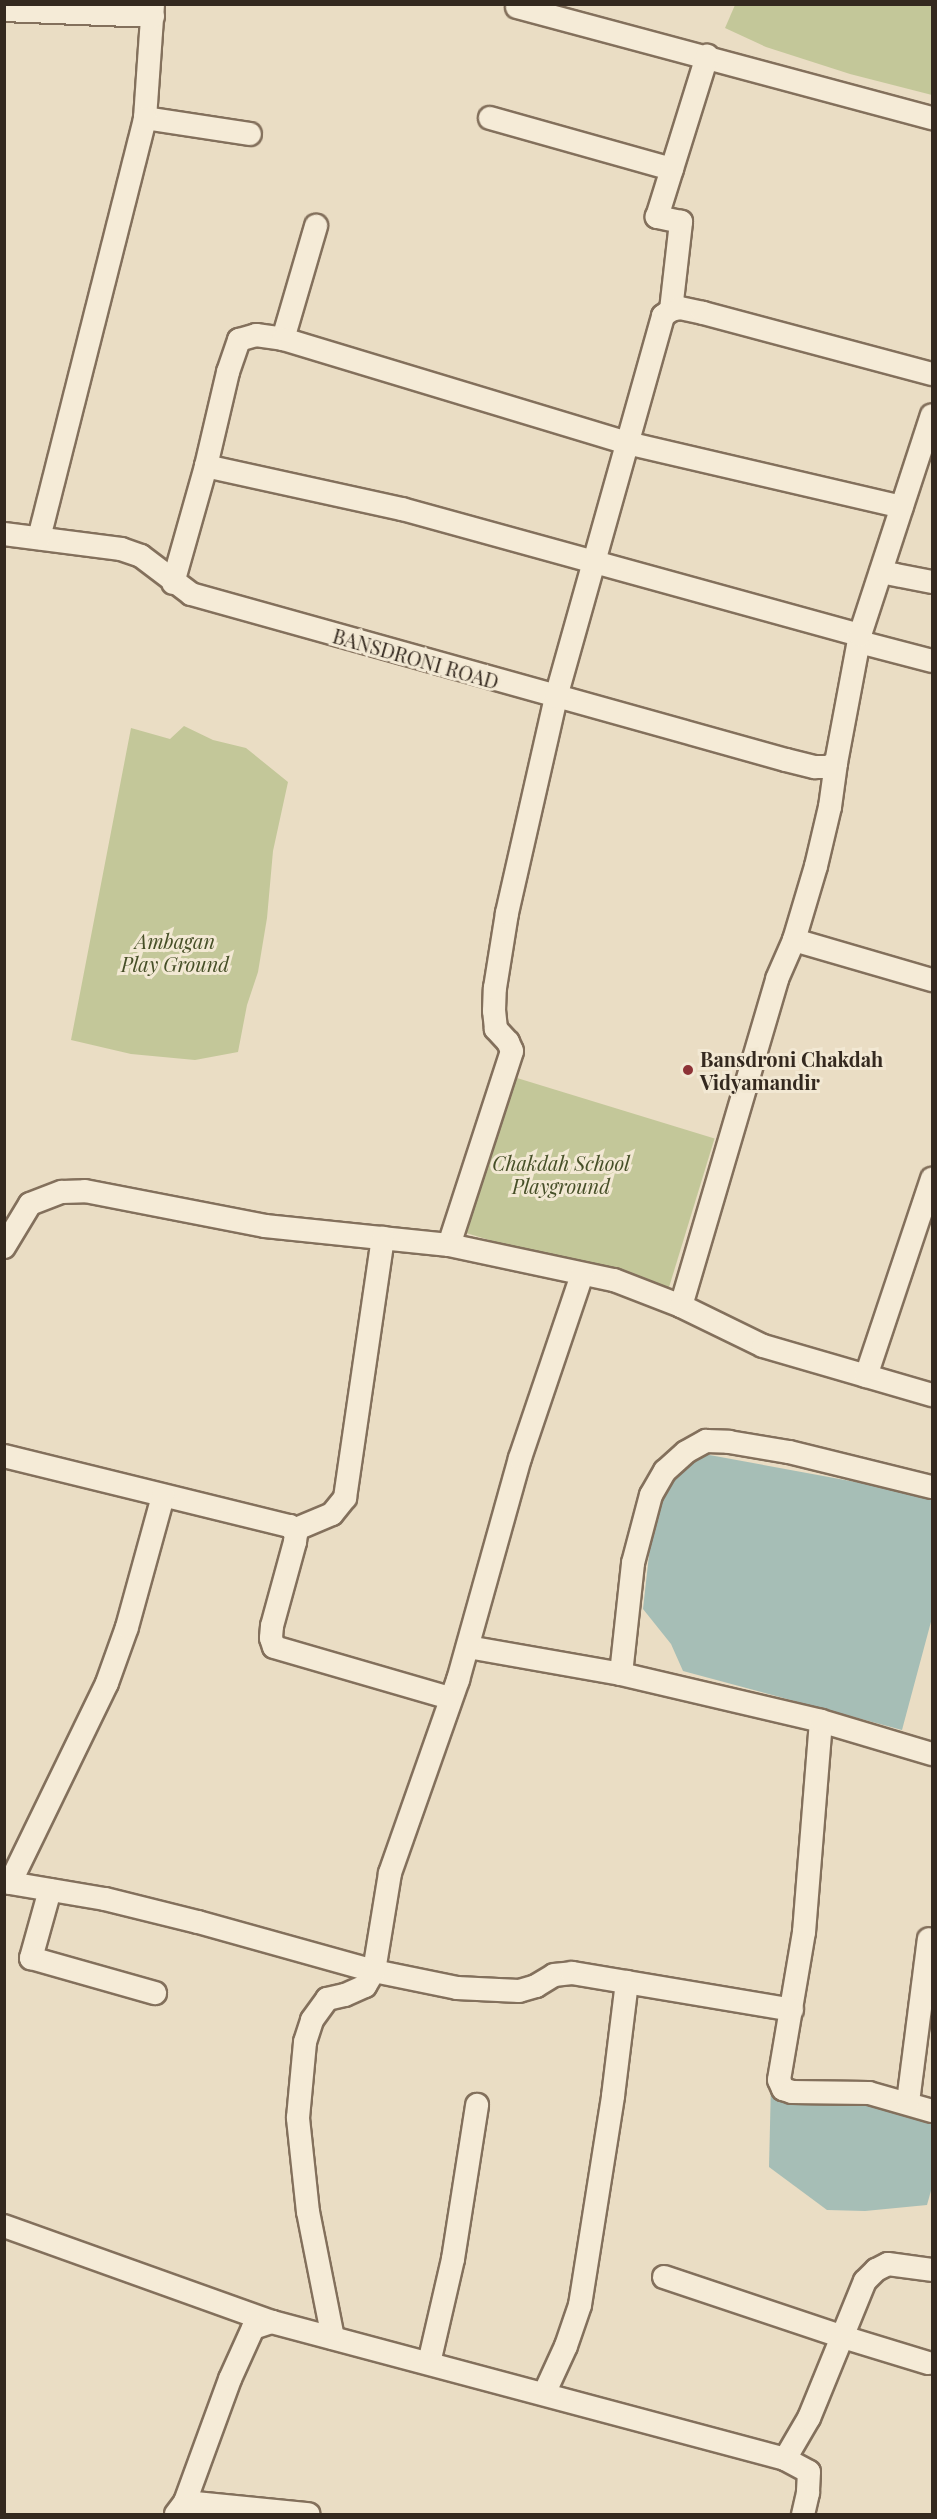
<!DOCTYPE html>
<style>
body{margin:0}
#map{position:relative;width:937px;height:2519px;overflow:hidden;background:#eaddc4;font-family:"Playfair Display",serif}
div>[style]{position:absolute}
.green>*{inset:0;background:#c3c799;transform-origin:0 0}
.water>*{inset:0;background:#a6beb6}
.roads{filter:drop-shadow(2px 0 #83705c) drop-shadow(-2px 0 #83705c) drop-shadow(0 2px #83705c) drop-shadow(0 -2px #83705c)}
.minor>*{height:22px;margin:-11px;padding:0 11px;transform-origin:11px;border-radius:11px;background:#f5ebd7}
.dots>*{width:16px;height:16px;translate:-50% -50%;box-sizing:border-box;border:3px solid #f2e8d3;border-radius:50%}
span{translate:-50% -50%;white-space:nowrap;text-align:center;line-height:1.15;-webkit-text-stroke:6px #f2e8d3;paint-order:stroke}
.street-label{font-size:20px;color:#34291f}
.park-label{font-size:20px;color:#464f27;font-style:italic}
.poi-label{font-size:20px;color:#34291f;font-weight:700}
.left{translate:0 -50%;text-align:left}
.frame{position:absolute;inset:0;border:6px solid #34291f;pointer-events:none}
</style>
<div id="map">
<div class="green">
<div style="clip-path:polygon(735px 5px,932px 5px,932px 95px,850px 74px,766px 47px,725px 28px)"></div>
<div style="clip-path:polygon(184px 726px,213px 740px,246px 748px,288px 782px,273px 851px,267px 918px,258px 972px,247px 1005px,238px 1052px,195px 1060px,131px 1054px,71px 1040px,131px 728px,170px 739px)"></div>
<div style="left:507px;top:1075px;width:217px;height:163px;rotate:17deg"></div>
</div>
<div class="water">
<div style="clip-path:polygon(693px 1452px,932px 1496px,932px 1618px,902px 1730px,683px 1671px,671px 1644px,643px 1609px,655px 1501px)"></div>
<div style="clip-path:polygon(771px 2084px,932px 2114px,932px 2187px,927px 2205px,865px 2211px,827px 2210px,769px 2167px)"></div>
</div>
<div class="roads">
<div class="minor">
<div style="left:153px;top:4px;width:114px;rotate:94deg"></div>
<div style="left:145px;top:118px;width:106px;rotate:8.7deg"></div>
<div style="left:517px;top:7px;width:430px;rotate:15deg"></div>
<div style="left:4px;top:10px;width:149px;rotate:2.3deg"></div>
<div style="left:490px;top:118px;width:189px;rotate:15.7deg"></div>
<div style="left:671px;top:310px;width:89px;rotate:-83.5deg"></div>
<div style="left:681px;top:222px;width:25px;rotate:-168deg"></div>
<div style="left:657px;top:217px;width:169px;rotate:-72.7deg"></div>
<div style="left:283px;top:339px;width:118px;rotate:-73.7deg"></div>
<div style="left:206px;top:466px;width:201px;rotate:12.4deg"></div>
<div style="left:402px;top:509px;width:475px;rotate:15.4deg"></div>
<div style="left:4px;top:534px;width:118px;rotate:7.3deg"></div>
<div style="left:121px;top:549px;width:21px;rotate:19deg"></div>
<div style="left:141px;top:556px;width:63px;rotate:37.2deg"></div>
<div style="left:191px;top:594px;width:618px;rotate:15.59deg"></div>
<div style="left:786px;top:760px;width:30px;rotate:14deg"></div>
<div style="left:815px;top:767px;width:12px"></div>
<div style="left:827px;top:767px;width:10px;rotate:-24deg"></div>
<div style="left:39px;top:538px;width:433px;rotate:-75.8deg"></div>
<div style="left:881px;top:572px;width:52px;rotate:11.1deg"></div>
<div style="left:173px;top:583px;width:122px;rotate:-74.2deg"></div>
<div style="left:206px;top:466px;width:97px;rotate:-76.8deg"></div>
<div style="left:228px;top:372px;width:34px;rotate:-71deg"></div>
<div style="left:239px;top:340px;width:18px;rotate:-16deg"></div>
<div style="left:256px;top:335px;width:27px;rotate:8deg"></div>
<div style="left:283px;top:339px;width:359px;rotate:16.8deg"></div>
<div style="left:627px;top:443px;width:282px;rotate:13.1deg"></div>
<div style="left:859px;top:642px;width:75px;rotate:14.6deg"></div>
<div style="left:794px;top:940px;width:144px;rotate:16.2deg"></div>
<div style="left:449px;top:1245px;width:204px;rotate:-72deg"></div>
<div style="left:512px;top:1051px;width:10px;rotate:-114deg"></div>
<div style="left:508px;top:1042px;width:18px;rotate:-133deg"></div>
<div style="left:496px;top:1029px;width:18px;rotate:-96deg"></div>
<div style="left:494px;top:1011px;width:23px;rotate:-88deg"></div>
<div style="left:495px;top:988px;width:76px;rotate:-80.9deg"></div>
<div style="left:507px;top:913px;width:221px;rotate:-77.2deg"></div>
<div style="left:556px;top:697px;width:396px;rotate:-74.3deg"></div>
<div style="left:663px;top:316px;width:10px;rotate:-37deg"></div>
<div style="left:671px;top:310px;width:9px;rotate:-13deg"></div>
<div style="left:680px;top:308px;width:24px;rotate:12deg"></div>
<div style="left:703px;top:313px;width:237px;rotate:14.9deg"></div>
<div style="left:4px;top:1247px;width:50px;rotate:-58.8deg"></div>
<div style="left:30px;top:1204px;width:34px;rotate:-21deg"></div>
<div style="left:62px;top:1192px;width:23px;rotate:-2deg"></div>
<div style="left:85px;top:1191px;width:183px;rotate:11deg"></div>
<div style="left:265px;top:1226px;width:185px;rotate:5.9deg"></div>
<div style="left:449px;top:1245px;width:169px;rotate:12deg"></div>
<div style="left:614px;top:1280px;width:72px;rotate:21.2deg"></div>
<div style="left:681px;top:1306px;width:91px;rotate:26deg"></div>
<div style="left:763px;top:1346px;width:176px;rotate:16.2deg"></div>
<div style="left:681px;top:1306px;width:341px;rotate:-73.6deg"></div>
<div style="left:777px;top:979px;width:43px;rotate:-66.4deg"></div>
<div style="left:794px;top:940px;width:77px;rotate:-73.4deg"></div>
<div style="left:816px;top:866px;width:61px;rotate:-76.7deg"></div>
<div style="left:830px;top:807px;width:44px;rotate:-82.2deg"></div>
<div style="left:836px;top:763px;width:130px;rotate:-79.4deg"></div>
<div style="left:860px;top:635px;width:231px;rotate:-71.9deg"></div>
<div style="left:866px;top:1376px;width:208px;rotate:-71.5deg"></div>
<div style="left:4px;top:1456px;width:294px;rotate:13.8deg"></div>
<div style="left:290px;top:1526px;width:10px;rotate:53deg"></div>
<div style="left:296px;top:1534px;width:8px;rotate:97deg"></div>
<div style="left:295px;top:1542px;width:87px;rotate:105.3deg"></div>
<div style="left:272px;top:1626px;width:12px;rotate:95deg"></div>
<div style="left:271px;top:1638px;width:9px;rotate:72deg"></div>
<div style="left:274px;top:1647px;width:183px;rotate:16.2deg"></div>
<div style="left:294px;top:1530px;width:41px;rotate:-22.8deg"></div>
<div style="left:332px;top:1514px;width:21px;rotate:-51deg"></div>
<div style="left:345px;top:1498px;width:263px;rotate:-81.7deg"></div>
<div style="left:468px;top:1647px;width:155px;rotate:10deg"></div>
<div style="left:621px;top:1674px;width:205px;rotate:13.2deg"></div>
<div style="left:821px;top:1721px;width:212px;rotate:94.6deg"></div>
<div style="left:804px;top:1932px;width:150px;rotate:99.6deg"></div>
<div style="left:779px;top:2080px;width:10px;rotate:66deg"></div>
<div style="left:783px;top:2089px;width:9px;rotate:18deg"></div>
<div style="left:792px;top:2092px;width:77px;rotate:0.7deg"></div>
<div style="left:869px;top:2093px;width:66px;rotate:15.9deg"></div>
<div style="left:621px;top:1674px;width:112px;rotate:-83.8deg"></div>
<div style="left:633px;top:1563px;width:70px;rotate:-75.2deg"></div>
<div style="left:651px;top:1495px;width:28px;rotate:-60deg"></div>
<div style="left:665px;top:1471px;width:28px;rotate:-42deg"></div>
<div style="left:686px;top:1452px;width:23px;rotate:-29deg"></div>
<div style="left:706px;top:1441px;width:23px;rotate:2deg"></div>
<div style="left:729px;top:1442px;width:61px;rotate:9.5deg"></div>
<div style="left:789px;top:1452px;width:147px;rotate:13.8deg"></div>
<div style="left:821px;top:1721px;width:116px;rotate:16.6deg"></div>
<div style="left:4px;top:1882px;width:102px;rotate:9.6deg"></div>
<div style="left:105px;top:1899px;width:96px;rotate:13.9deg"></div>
<div style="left:198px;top:1922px;width:183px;rotate:15.6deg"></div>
<div style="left:374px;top:1971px;width:85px;rotate:11.6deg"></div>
<div style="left:457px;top:1988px;width:62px;rotate:2.8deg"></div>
<div style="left:519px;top:1991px;width:18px;rotate:-16deg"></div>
<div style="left:536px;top:1986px;width:21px;rotate:-31deg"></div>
<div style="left:554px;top:1975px;width:18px;rotate:-6deg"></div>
<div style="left:572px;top:1973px;width:223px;rotate:9.5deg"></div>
<div style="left:10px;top:1883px;width:222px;rotate:-64.1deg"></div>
<div style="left:107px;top:1683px;width:59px;rotate:-70.3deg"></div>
<div style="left:127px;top:1627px;width:136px;rotate:-74.6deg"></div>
<div style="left:50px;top:1890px;width:71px;rotate:105.6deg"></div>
<div style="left:31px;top:1958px;width:129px;rotate:15.8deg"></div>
<div style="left:908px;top:2102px;width:164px;rotate:-82.7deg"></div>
<div style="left:4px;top:2226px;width:285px;rotate:19.7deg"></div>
<div style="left:664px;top:2277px;width:189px;rotate:18.5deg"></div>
<div style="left:843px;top:2337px;width:89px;rotate:17deg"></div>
<div style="left:333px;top:2338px;width:128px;rotate:-101.2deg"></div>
<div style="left:308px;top:2212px;width:95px;rotate:-96.1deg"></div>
<div style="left:298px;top:2118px;width:76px;rotate:-84.7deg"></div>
<div style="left:305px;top:2042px;width:23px;rotate:-72deg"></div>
<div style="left:312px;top:2020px;width:26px;rotate:-54deg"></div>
<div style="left:327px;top:1999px;width:18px;rotate:-13deg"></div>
<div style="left:345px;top:1995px;width:22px;rotate:-24deg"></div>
<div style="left:365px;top:1986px;width:17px;rotate:-59deg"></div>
<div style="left:374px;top:1971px;width:99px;rotate:-80.7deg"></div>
<div style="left:390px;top:1873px;width:205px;rotate:-70.6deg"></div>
<div style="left:458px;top:1680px;width:230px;rotate:-74.4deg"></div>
<div style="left:520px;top:1458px;width:193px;rotate:-71.3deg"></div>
<div style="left:429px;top:2363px;width:107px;rotate:-77deg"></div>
<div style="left:453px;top:2259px;width:156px;rotate:-81.1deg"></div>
<div style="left:544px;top:2394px;width:53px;rotate:-65.4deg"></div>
<div style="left:566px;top:2346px;width:43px;rotate:-71.1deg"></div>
<div style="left:580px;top:2305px;width:212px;rotate:-81deg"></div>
<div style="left:613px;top:2096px;width:115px;rotate:-83deg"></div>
<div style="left:785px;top:2459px;width:48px;rotate:-59.7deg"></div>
<div style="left:809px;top:2418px;width:148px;rotate:-67.8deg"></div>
<div style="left:865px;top:2281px;width:16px;rotate:-45deg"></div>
<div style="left:876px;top:2270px;width:13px;rotate:-27deg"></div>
<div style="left:888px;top:2264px;width:44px;rotate:7.8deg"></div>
<div style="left:185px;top:2502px;width:124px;rotate:5.6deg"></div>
<div style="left:176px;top:2514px;width:15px;rotate:-53deg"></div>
<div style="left:185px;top:2502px;width:131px;rotate:-69.9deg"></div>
<div style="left:230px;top:2379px;width:56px;rotate:-65.7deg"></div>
<div style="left:253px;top:2328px;width:20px;rotate:-18deg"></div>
<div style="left:272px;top:2322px;width:531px;rotate:14.95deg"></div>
<div style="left:785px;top:2459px;width:27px;rotate:28deg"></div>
<div style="left:809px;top:2472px;width:21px;rotate:93deg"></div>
<div style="left:808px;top:2493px;width:22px;rotate:103deg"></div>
</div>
</div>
<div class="dots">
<div style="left:688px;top:1070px;background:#8d3236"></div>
</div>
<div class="street-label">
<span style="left:416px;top:658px;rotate:16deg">BANSDRONI ROAD</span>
</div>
<div class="park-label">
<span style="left:175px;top:952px">Ambagan<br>Play Ground</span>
<span style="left:561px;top:1174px">Chakdah School<br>Playground</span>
</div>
<div class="poi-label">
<span class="left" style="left:700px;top:1070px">Bansdroni Chakdah<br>Vidyamandir</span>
</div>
<div class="frame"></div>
</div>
